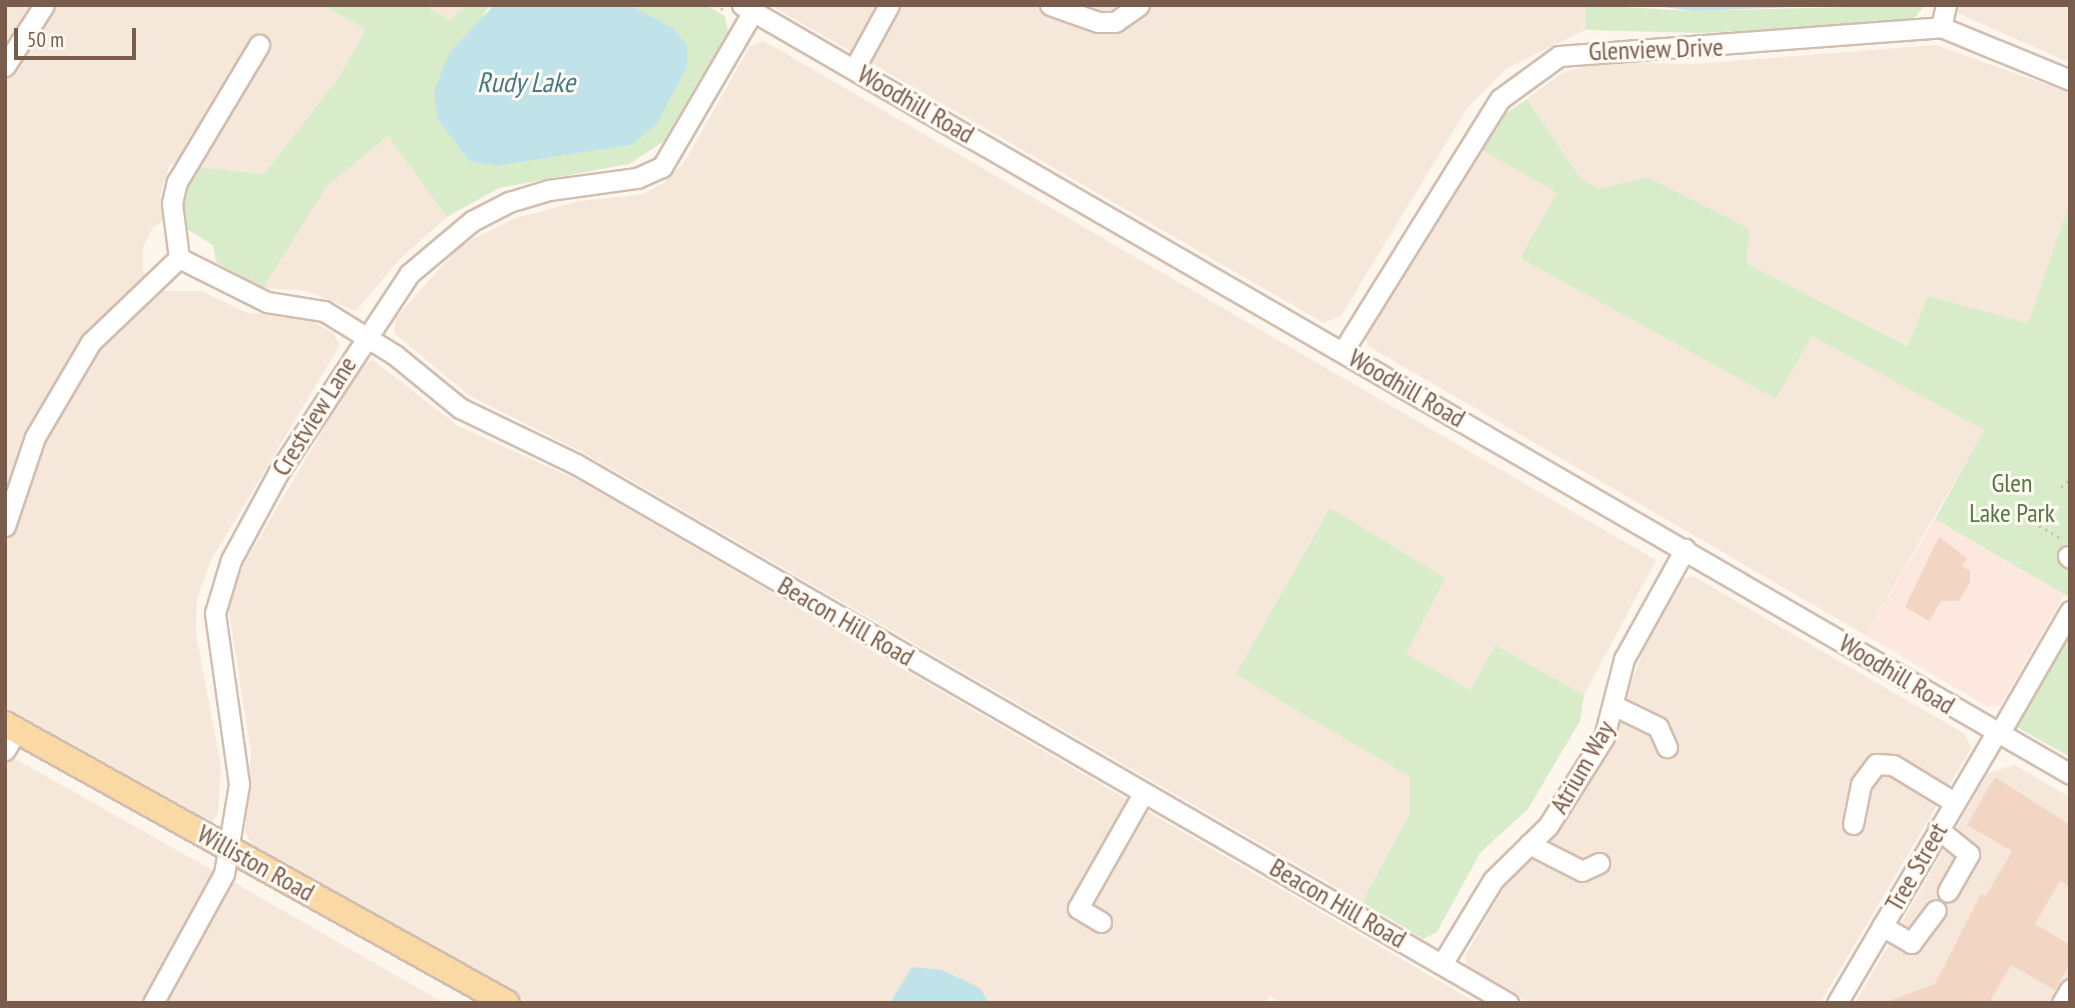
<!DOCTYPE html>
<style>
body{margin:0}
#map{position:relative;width:2075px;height:1008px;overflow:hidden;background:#fdf6ec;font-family:"PT Sans Narrow",sans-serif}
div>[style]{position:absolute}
.residential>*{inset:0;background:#f5e8da}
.commercial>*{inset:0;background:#fde8e0}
.green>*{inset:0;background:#d8ecc9}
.water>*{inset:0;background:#bfe3e8}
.building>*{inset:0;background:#f3d5c3}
.path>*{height:2.5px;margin-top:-1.25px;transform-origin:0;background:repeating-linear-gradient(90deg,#d9b8a5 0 2px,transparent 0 7px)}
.roads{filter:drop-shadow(2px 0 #d1beb0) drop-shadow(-2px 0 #d1beb0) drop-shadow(0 2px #d1beb0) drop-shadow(0 -2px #d1beb0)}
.minor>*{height:19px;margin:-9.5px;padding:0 9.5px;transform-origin:9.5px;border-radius:9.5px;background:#fff}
.major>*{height:24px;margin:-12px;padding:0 12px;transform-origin:12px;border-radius:12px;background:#fbd9a5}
span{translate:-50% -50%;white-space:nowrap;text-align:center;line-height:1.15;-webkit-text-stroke:6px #fffaf3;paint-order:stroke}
.street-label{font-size:26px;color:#7a5c4d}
.park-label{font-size:26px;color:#537a41}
.water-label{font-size:28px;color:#437c86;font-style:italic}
.frame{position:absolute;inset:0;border:7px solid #7a5c4d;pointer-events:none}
.scale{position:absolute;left:14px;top:28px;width:122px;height:32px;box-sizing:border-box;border:4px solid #7a5c4d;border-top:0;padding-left:9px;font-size:21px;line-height:24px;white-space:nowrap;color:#7a5c4d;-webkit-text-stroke:5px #fffaf3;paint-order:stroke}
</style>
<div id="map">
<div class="residential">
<div style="clip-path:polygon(5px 5px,322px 5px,366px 29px,339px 77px,264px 174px,170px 164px,160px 196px,165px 220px,153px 227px,143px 248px,143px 272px,162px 291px,201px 291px,248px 313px,306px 317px,333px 333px,340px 345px,210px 562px,197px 599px,196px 634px,221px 767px,218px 814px,212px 822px,5px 707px)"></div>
<div style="clip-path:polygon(424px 5px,466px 5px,450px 20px)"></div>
<div style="clip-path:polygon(770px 5px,1586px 5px,1585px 30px,1506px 69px,1468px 107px,1341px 316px,1324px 323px)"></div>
<div style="clip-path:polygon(1940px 5px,2070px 5px,2070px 63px)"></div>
<div style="clip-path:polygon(764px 41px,1656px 560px,1584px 695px,1497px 645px,1470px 690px,1405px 654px,1237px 674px,1410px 777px,1410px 812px,1362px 902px,582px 452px,470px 396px,394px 333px,396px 317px,461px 245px,515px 218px,580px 201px,643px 194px,665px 182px,685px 161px,750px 46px)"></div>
<div style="clip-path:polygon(1936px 45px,2070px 93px,2070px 201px,2028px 323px,1928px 296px,1909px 346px,1746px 263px,1647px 177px,1598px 189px,1581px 179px,1527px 99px,1563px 72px,1604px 62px,1693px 64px)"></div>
<div style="clip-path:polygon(389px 135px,447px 217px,401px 258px,356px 311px,307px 291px,263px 288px,327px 186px)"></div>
<div style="clip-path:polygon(1479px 148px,1558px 193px,1520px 258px,1776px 399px,1812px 336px,1985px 430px,1865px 635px,1368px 346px,1364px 334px)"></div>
<div style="clip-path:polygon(373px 360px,458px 426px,578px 480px,1477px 1003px,1282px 1003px,1270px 996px,1266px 1003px,529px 1003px,251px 844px,245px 831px,251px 752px,228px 606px,244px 564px,361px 365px)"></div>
<div style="clip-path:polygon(1693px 576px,1965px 734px,1971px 748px,1820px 1003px,1529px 1003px,1467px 968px,1465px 956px,1508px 880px,1571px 809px,1609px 744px,1645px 645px,1684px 579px)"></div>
<div style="clip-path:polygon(5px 753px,237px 884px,444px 1003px,5px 1003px)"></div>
<div style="clip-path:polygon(2015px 765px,2070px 797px,2070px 1003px,1855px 1003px,1988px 773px)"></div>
</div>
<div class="commercial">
<div style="clip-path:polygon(1935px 519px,2064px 595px,2001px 705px,1988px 707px,1865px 635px)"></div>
</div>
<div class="green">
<div style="clip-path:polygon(322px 5px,424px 5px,450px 20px,466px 5px,494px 5px,486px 10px,438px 120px,469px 161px,497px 166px,631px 145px,672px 27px,629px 5px,706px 5px,725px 16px,728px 32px,663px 142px,629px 164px,499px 188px,447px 217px,388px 136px,327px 186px,263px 288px,216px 262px,213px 245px,183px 227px,181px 193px,198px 167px,264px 174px,339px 77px,366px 29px)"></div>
<div style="clip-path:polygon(1586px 5px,1693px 11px,1925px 5px,1911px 22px,1701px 33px,1585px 30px)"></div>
<div style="clip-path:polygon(1527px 99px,1581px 179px,1598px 189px,1647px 177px,1750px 229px,1746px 263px,1908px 346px,1928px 296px,2028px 323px,2070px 201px,2070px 598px,1935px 519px,1984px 430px,1812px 336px,1776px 399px,1520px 258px,1557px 193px,1479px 148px,1503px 115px)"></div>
<div style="clip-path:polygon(1330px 508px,1445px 578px,1406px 654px,1470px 690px,1496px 645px,1584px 695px,1580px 721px,1528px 809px,1480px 853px,1437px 932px,1423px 939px,1362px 902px,1410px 813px,1410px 777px,1236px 674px)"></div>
<div style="clip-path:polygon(2070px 627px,2070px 757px,2013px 725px)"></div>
</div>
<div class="water">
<div style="clip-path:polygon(494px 5px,629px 5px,672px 27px,687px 45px,687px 67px,657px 124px,631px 145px,497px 166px,469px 161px,438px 120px,434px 91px,449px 53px)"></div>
<div style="clip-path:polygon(1649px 5px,1838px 5px,1693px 11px)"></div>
<div style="clip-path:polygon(912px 967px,942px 970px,980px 988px,988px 1002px,890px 1003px)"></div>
</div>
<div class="building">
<div style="clip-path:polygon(1939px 537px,1967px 558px,1962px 566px,1970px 571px,1970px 582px,1959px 601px,1941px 601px,1929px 621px,1905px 607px)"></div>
<div style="clip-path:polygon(1995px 777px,2070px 825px,2070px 887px,2060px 881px,2035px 924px,2070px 945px,2070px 964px,2055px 990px,2011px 965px,1989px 1003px,1883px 1003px,1935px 984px,1981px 894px,1986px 896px,2012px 851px,1967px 825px)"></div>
</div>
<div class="path">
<div style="left:715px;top:5px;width:10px;rotate:29deg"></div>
<div style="left:2061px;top:487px;width:12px;rotate:-42deg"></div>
<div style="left:2027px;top:519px;width:39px;rotate:29deg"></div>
</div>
<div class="roads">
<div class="minor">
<div style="left:742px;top:5px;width:1535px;rotate:30.07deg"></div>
<div style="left:1050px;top:5px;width:51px;rotate:19.5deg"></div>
<div style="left:1098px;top:22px;width:17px"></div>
<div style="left:1115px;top:22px;width:29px;rotate:-35deg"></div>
<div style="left:1941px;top:27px;width:23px;rotate:-77deg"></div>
<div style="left:5px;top:66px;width:72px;rotate:-57.4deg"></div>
<div style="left:854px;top:69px;width:73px;rotate:-61.3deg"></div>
<div style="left:179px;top:258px;width:98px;rotate:26.6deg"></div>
<div style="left:267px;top:302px;width:58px;rotate:9deg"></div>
<div style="left:324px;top:311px;width:84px;rotate:31.8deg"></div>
<div style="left:395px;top:355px;width:84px;rotate:39.2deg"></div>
<div style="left:460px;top:408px;width:129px;rotate:25.8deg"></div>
<div style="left:576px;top:464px;width:1077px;rotate:30.04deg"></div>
<div style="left:1343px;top:351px;width:297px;rotate:-58.1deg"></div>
<div style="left:1500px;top:99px;width:73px;rotate:-36.1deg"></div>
<div style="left:1559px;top:56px;width:383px;rotate:-4.3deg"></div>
<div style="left:1941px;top:27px;width:139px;rotate:22.3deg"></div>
<div style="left:5px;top:526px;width:94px;rotate:-71.4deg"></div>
<div style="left:35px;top:437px;width:110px;rotate:-59.5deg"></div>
<div style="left:91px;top:342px;width:122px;rotate:-43.7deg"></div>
<div style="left:179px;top:258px;width:55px;rotate:-97.3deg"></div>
<div style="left:172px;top:203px;width:22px;rotate:-77deg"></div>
<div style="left:177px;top:182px;width:160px;rotate:-59.1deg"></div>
<div style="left:2068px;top:556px;width:3px;rotate:45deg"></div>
<div style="left:1615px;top:706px;width:48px;rotate:26deg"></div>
<div style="left:1658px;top:727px;width:22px;rotate:66deg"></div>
<div style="left:1999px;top:734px;width:142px;rotate:-60deg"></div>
<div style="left:5px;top:750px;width:23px;rotate:-59deg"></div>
<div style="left:1853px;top:824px;width:41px;rotate:-78.7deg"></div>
<div style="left:1861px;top:784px;width:25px;rotate:-53deg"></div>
<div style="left:1876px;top:764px;width:17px;rotate:3deg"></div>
<div style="left:1893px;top:765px;width:71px;rotate:31.2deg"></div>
<div style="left:1938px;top:829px;width:40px;rotate:39deg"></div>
<div style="left:1969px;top:854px;width:43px;rotate:119.6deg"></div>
<div style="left:1529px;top:844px;width:59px;rotate:27deg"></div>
<div style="left:1582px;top:871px;width:19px;rotate:-25deg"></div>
<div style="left:1101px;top:922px;width:27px;rotate:-149deg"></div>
<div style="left:1078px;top:908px;width:133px;rotate:-60.4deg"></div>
<div style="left:1882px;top:926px;width:34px;rotate:30deg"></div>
<div style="left:1911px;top:943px;width:41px;rotate:-52.9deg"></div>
<div style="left:1442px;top:964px;width:98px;rotate:-58.7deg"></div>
<div style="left:1493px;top:880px;width:77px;rotate:-44.5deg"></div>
<div style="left:1548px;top:826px;width:105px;rotate:-57.8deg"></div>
<div style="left:1604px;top:737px;width:81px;rotate:-75.6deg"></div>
<div style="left:1624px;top:659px;width:126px;rotate:-61deg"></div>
<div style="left:153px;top:1003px;width:147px;rotate:-61.2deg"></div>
<div style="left:224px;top:874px;width:91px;rotate:-80.5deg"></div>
<div style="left:239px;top:784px;width:173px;rotate:-98deg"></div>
<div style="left:215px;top:613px;width:55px;rotate:-73.2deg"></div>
<div style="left:231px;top:560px;width:99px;rotate:-61.6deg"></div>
<div style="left:278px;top:473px;width:238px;rotate:-56.6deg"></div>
<div style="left:409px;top:274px;width:82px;rotate:-40.1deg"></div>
<div style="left:472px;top:221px;width:42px;rotate:-27.2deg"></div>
<div style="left:509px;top:202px;width:42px;rotate:-16.7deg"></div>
<div style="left:549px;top:190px;width:89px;rotate:-7.8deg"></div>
<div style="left:637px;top:178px;width:27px;rotate:-24deg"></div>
<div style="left:662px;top:167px;width:181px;rotate:-59.7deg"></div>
<div style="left:1837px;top:1003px;width:313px;rotate:-59.5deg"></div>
<div style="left:2062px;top:1003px;width:16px;rotate:-60deg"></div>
</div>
<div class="major">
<div style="left:5px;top:724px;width:574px;rotate:29.06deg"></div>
</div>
</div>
<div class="street-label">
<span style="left:1656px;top:49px;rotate:-2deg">Glenview Drive</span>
<span style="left:916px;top:104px;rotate:30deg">Woodhill Road</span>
<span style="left:1407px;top:388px;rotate:30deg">Woodhill Road</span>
<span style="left:314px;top:416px;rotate:-58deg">Crestview Lane</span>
<span style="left:846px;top:621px;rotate:30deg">Beacon Hill Road</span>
<span style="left:1897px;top:674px;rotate:31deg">Woodhill Road</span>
<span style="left:1582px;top:767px;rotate:-60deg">Atrium Way</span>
<span style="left:256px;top:863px;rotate:29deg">Williston Road</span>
<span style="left:1916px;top:867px;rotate:-60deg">Tree Street</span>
<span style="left:1338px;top:903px;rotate:30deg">Beacon Hill Road</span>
</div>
<div class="park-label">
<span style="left:2012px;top:498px">Glen<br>Lake Park</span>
</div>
<div class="water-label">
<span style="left:526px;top:82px">Rudy Lake</span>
</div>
<div class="frame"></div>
<div class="scale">50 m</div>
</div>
